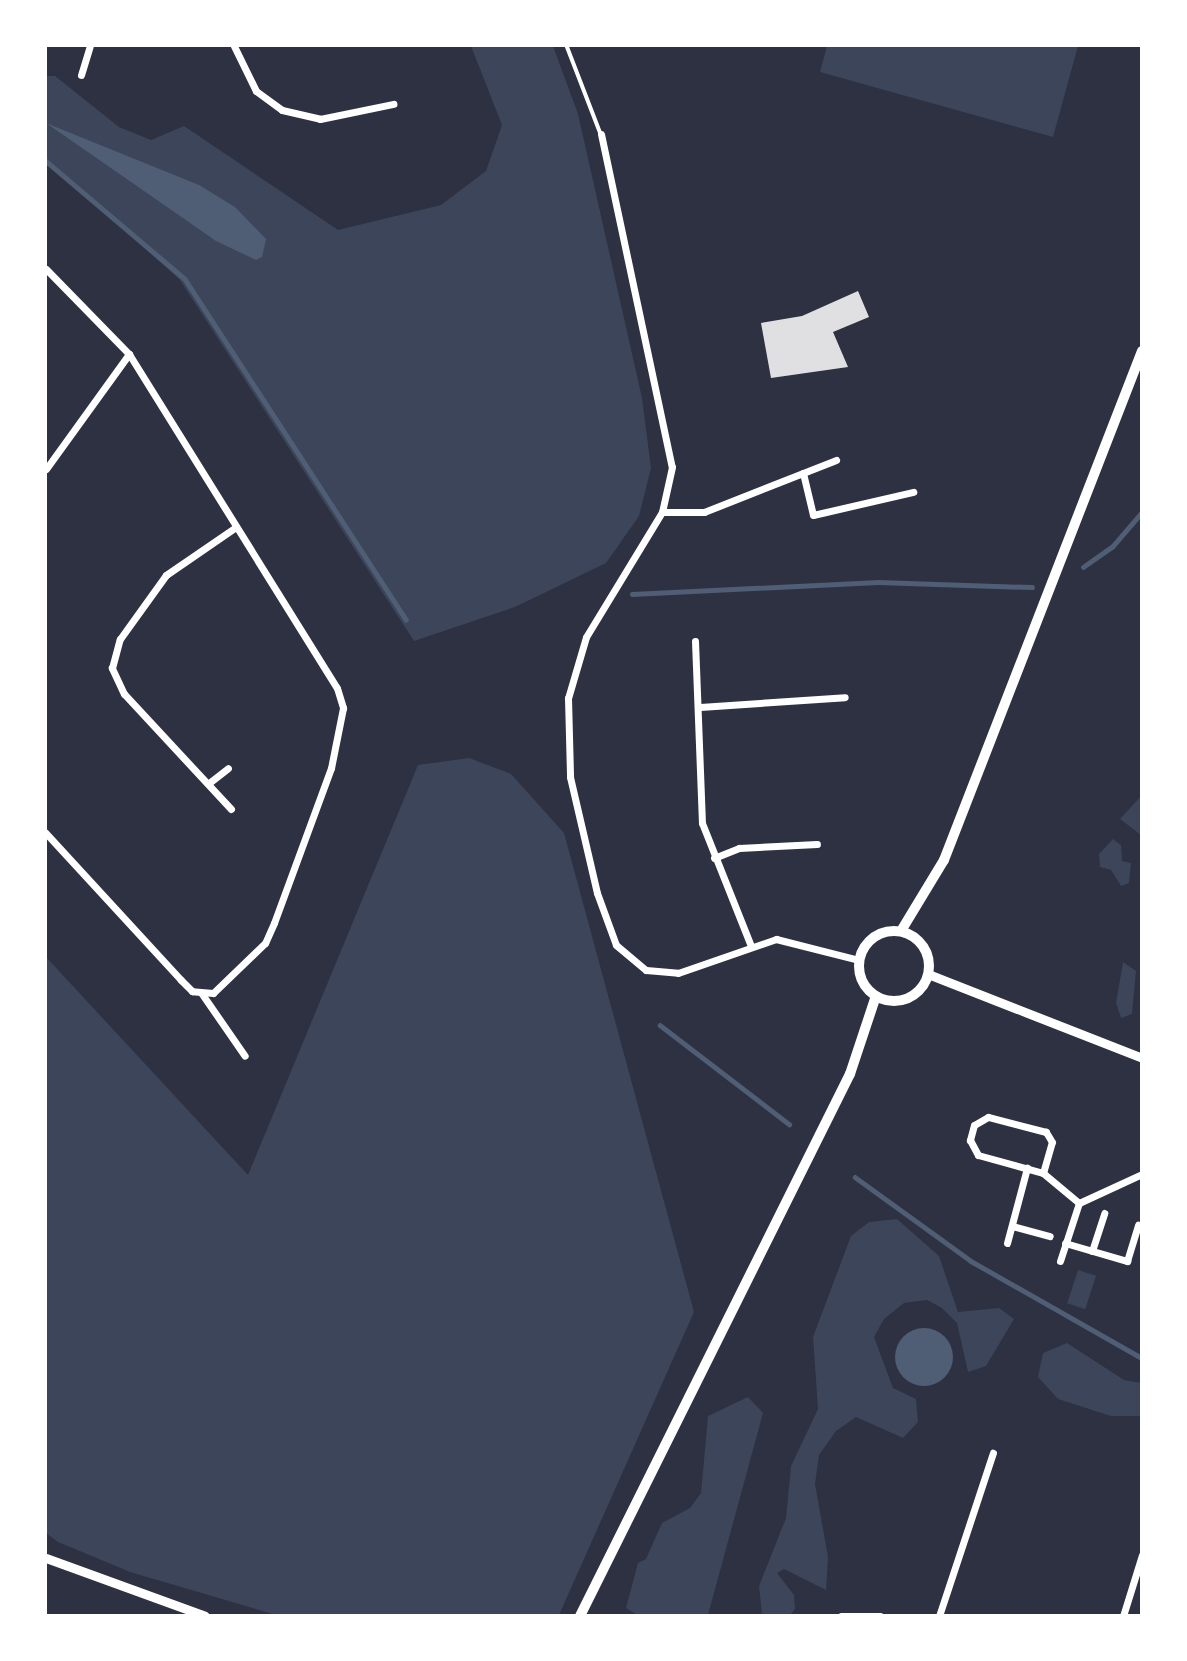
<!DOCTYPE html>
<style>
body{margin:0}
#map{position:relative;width:1187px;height:1661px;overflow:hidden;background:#2d3142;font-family:Merriweather,serif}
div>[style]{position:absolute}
.green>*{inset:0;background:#3c4559;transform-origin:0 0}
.water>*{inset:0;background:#4f5d75}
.round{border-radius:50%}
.stream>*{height:4.5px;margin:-2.25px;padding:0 2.25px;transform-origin:2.25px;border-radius:2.25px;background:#4f5d75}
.building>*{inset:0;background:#e0e0e3}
.service>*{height:3.5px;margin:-1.75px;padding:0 1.75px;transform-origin:1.75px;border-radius:1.75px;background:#fff}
.minor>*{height:7px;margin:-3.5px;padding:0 3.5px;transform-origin:3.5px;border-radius:3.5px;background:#fff}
.tertiary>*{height:9px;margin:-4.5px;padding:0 4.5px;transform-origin:4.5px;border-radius:4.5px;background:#fff}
.primary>*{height:10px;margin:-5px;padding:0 5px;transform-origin:5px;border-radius:5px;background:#fff}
.primary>.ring{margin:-5px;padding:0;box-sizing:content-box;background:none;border:10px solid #fff;border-radius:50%}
span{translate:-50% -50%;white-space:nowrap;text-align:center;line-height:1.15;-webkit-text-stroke:7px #fff;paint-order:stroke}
.frame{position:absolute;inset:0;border:47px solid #fff;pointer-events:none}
</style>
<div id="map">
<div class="green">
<div style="clip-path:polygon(471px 46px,553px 46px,578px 114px,642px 398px,651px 468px,639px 516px,606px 563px,515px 607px,414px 641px,180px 280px,46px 160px,46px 76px,55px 76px,119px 127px,151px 140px,184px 126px,338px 230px,441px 205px,486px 171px,502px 125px)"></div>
<div style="clip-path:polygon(827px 46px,1078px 46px,1053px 137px,820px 72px)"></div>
<div style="clip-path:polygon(469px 758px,511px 774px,564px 833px,694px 1312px,559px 1615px,276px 1615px,130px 1572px,58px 1542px,46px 1533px,46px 957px,248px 1175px,418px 765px)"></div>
<div style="clip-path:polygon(1141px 796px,1142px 796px,1141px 835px,1120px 819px)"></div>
<div style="clip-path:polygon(1113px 839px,1121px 845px,1122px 861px,1131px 863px,1129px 883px,1121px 886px,1111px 870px,1100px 867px,1099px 854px)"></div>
<div style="clip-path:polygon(1123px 962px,1136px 971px,1132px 1014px,1121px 1018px,1116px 1003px)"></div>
<div style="clip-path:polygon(897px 1219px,939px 1256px,958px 1312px,999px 1308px,1014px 1319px,986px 1366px,968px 1372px,957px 1323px,942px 1308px,927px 1300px,904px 1303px,884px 1319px,874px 1337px,893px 1388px,916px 1399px,918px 1422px,903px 1438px,856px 1417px,836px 1431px,819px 1455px,815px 1484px,828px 1557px,826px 1590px,784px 1569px,777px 1573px,794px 1595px,795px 1609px,790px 1615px,762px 1615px,759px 1586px,786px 1518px,791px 1466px,818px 1409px,813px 1337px,851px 1236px,869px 1222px)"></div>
<div style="left:1078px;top:1270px;width:19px;height:35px;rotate:18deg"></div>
<div style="clip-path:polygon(1067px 1343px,1124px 1380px,1141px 1383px,1141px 1416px,1111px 1416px,1058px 1399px,1038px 1377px,1043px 1353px)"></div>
<div style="clip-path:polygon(748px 1397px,763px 1413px,708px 1615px,637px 1615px,626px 1608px,638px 1563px,646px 1559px,662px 1523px,690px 1508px,701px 1493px,708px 1416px)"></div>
</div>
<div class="water">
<div style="clip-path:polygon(46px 123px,199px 185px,235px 207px,266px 239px,262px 257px,256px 260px,216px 241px)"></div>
<div class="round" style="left:895px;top:1328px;width:58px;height:58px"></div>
</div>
<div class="stream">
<div style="left:46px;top:161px;width:182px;rotate:40.3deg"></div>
<div style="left:185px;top:279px;width:406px;rotate:57deg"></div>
<div style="left:1083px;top:567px;width:35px;rotate:-35deg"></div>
<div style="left:1112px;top:547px;width:46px;rotate:-49.4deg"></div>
<div style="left:632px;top:594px;width:246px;rotate:-2.8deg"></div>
<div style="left:878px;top:582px;width:154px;rotate:1.9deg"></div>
<div style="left:660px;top:1025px;width:163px;rotate:37.5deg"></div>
<div style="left:855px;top:1177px;width:143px;rotate:35.9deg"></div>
<div style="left:971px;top:1261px;width:197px;rotate:29.6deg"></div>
</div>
<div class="building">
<div style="clip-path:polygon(858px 291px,869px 317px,833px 332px,848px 367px,771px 378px,761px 323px,802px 316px)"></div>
</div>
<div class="service">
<div style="left:567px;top:46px;width:94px;rotate:68.9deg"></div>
</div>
<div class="minor">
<div style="left:234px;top:46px;width:50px;rotate:63.9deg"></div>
<div style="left:256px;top:91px;width:32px;rotate:36deg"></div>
<div style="left:282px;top:110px;width:39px;rotate:13deg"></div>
<div style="left:320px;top:119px;width:75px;rotate:-11.6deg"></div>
<div style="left:81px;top:75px;width:30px;rotate:-73deg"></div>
<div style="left:601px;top:134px;width:340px;rotate:78deg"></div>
<div style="left:672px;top:467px;width:46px;rotate:102.5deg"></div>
<div style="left:662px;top:512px;width:146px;rotate:121.3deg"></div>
<div style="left:586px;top:637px;width:64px;rotate:106.4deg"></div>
<div style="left:568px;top:698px;width:79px;rotate:88.5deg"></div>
<div style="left:570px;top:777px;width:119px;rotate:76.9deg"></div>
<div style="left:597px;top:893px;width:55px;rotate:69.9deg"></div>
<div style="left:616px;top:945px;width:39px;rotate:40deg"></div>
<div style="left:646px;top:970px;width:32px;rotate:5deg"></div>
<div style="left:678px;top:973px;width:104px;rotate:-19.1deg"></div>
<div style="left:776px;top:939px;width:86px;rotate:14.2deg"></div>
<div style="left:46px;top:269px;width:119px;rotate:45.7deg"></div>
<div style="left:129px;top:354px;width:393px;rotate:58.1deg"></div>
<div style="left:337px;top:688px;width:21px;rotate:73deg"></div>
<div style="left:343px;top:708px;width:61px;rotate:101.3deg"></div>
<div style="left:331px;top:768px;width:165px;rotate:110.2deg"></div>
<div style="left:274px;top:923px;width:22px;rotate:114deg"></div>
<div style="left:265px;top:943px;width:72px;rotate:136.1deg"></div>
<div style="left:213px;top:993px;width:21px;rotate:-175deg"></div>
<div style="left:192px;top:991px;width:16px;rotate:-135deg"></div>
<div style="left:181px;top:980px;width:200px;rotate:-132.6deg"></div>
<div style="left:46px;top:469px;width:142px;rotate:-54.2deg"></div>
<div style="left:803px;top:473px;width:43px;rotate:76.6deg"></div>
<div style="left:813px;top:515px;width:103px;rotate:-13deg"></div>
<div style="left:662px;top:512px;width:42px"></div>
<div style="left:704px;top:512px;width:142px;rotate:-21.5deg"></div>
<div style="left:695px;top:641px;width:182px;rotate:87.8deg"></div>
<div style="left:702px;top:823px;width:132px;rotate:68.3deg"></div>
<div style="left:700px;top:707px;width:145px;rotate:-3.9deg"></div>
<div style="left:209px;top:783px;width:24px;rotate:-38deg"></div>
<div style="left:231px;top:809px;width:157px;rotate:-132.9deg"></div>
<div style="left:124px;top:694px;width:29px;rotate:-115deg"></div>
<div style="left:112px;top:668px;width:30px;rotate:-75deg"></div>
<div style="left:120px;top:639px;width:79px;rotate:-54.3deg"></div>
<div style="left:166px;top:575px;width:85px;rotate:-34.4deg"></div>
<div style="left:714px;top:858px;width:27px;rotate:-22deg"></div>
<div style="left:739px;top:848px;width:78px;rotate:-2.9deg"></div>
<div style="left:202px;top:994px;width:75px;rotate:55.3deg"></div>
<div style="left:1043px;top:1173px;width:32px;rotate:-74deg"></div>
<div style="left:1052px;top:1142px;width:12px;rotate:-121deg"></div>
<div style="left:1046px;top:1132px;width:60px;rotate:-165.5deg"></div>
<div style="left:988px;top:1117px;width:16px;rotate:150deg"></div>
<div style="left:974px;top:1125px;width:16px;rotate:105deg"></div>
<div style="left:970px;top:1140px;width:17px;rotate:62deg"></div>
<div style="left:978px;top:1155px;width:67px;rotate:15.5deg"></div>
<div style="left:1043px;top:1173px;width:47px;rotate:39.8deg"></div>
<div style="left:1012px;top:1226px;width:39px;rotate:15deg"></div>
<div style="left:1007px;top:1243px;width:78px;rotate:-75.1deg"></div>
<div style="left:1065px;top:1243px;width:65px;rotate:16.2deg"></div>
<div style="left:1127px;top:1261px;width:38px;rotate:-73deg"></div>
<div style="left:1092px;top:1251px;width:40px;rotate:-72deg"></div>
<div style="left:1060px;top:1261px;width:61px;rotate:-71.9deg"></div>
<div style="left:1079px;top:1203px;width:69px;rotate:-24.7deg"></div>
<div style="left:841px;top:1616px;width:39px"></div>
<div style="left:939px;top:1616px;width:172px;rotate:-71.7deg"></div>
<div style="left:1123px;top:1616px;width:64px;rotate:-72.7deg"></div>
</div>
<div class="tertiary">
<div style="left:928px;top:974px;width:230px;rotate:21.4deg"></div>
<div style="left:46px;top:1558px;width:169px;rotate:20deg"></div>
</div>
<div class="primary">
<div style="left:901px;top:931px;width:83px;rotate:-58.8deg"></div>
<div style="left:944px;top:860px;width:546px;rotate:-68.74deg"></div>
<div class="ring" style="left:859px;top:931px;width:60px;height:60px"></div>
<div style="left:580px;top:1616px;width:606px;rotate:-63.52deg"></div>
<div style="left:850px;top:1074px;width:82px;rotate:-71.6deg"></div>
</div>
<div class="frame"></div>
</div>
